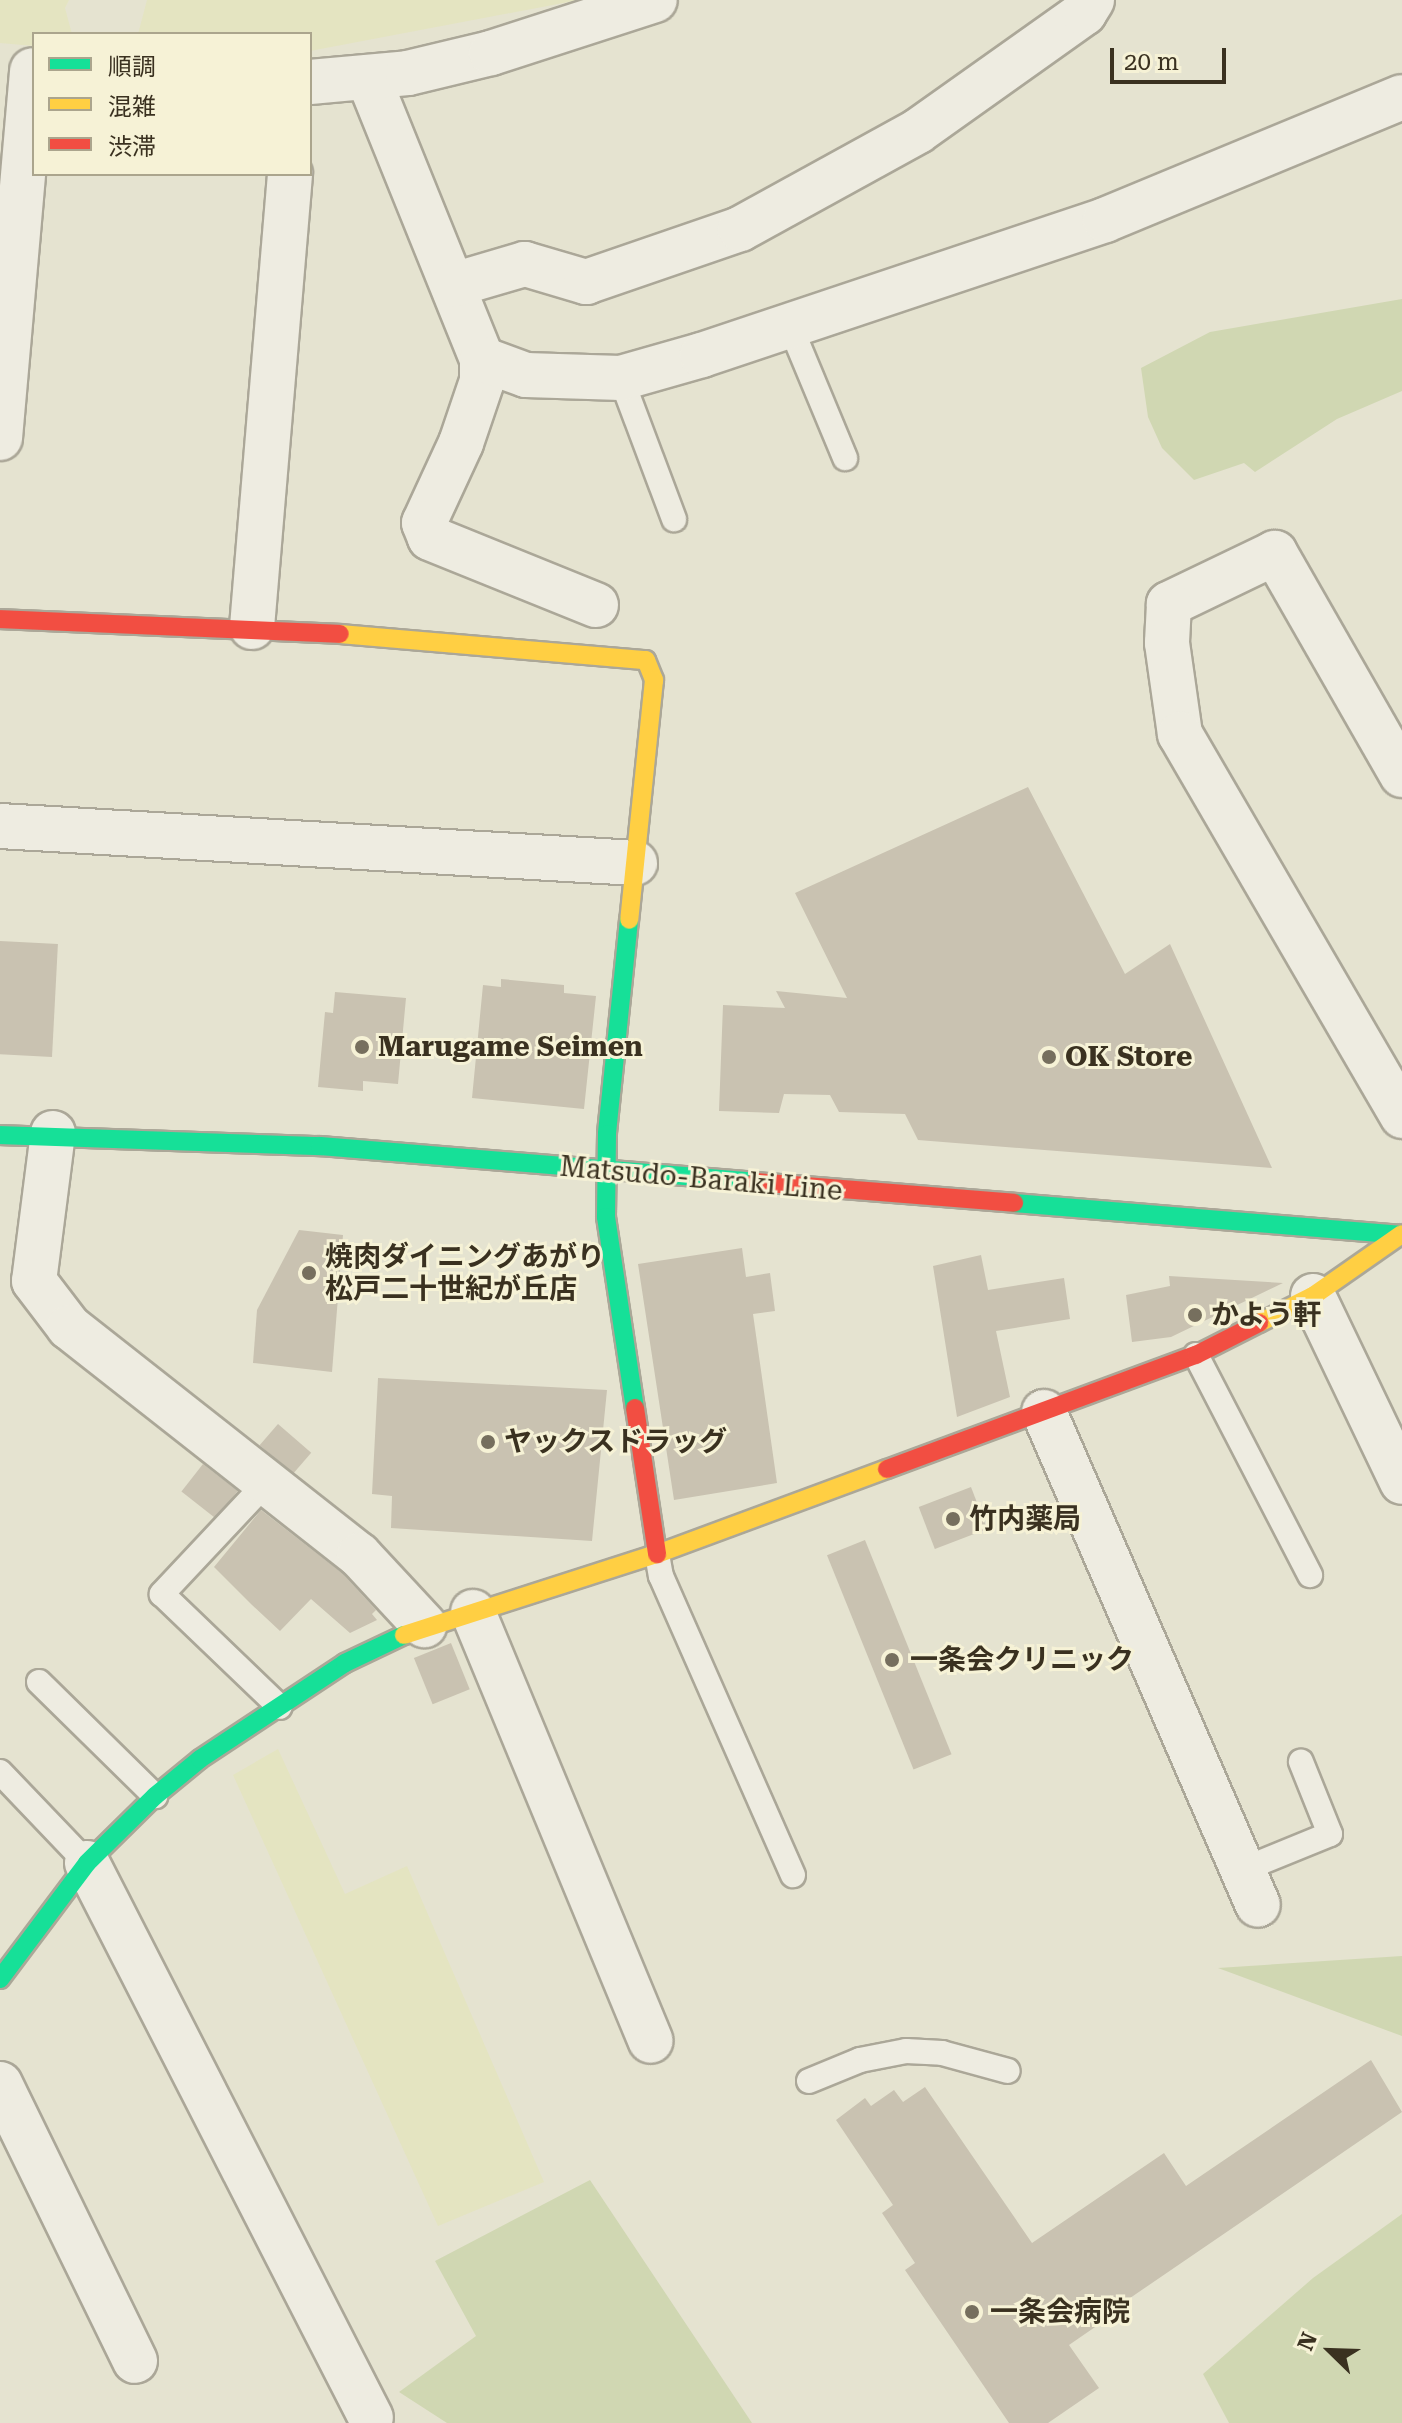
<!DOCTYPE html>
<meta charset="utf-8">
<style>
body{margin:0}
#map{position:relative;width:1402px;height:2423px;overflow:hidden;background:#e5e3d0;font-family:"Roboto Serif","Noto Sans JP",serif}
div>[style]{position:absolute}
.farmland>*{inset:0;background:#e4e4c1}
.green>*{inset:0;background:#d0d7b2}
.building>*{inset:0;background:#c9c2b1;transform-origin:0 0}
.roads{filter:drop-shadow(2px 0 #aba798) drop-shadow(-2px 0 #aba798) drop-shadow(0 2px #aba798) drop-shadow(0 -2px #aba798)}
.lane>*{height:24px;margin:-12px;padding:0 12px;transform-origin:12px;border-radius:12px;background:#eeece1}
.street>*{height:44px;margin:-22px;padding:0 22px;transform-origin:22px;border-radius:22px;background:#eeece1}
.fast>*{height:18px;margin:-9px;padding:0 9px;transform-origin:9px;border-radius:9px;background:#16e098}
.slow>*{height:18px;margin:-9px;padding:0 9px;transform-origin:9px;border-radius:9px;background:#ffcf43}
.jam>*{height:18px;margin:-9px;padding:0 9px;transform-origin:9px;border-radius:9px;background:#f24e42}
.dots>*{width:22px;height:22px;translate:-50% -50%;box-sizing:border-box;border:4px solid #f6f2d6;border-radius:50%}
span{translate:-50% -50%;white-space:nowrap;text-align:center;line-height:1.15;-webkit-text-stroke:6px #f6f2d6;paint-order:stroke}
.poi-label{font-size:28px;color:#3a3120;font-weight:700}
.left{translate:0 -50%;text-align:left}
.street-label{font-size:28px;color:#3a3120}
.legend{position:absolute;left:32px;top:32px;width:280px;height:144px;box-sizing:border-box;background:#f6f2d6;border:2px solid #aba58d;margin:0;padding:10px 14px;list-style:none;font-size:24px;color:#3a3120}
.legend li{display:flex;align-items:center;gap:16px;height:40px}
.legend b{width:40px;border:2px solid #aba58d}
.north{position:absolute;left:1290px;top:2311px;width:80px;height:80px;-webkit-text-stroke:6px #f6f2d6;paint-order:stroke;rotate:293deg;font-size:22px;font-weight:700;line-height:32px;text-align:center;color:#3a3120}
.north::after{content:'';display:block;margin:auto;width:28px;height:36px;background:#3a3120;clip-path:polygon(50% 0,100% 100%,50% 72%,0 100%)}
.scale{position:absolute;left:1110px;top:48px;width:116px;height:36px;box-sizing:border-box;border:4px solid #3a3120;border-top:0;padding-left:10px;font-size:24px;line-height:28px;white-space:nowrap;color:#3a3120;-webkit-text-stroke:6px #f6f2d6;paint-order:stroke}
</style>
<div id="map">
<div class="farmland">
<div style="clip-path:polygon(0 0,69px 0,65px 8px,72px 34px,34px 34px,34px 46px,0 43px)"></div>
<div style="clip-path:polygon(147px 0,579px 0,310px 51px,310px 34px,138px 34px)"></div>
<div style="clip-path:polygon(278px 1749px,345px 1894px,407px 1866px,544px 2182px,438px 2226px,233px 1775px)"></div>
</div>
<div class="green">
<div style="clip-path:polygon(1402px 299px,1402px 391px,1337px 419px,1255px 472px,1244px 463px,1194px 480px,1162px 448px,1148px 417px,1141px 368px,1210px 332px)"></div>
<div style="clip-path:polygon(1402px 1956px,1402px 2036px,1218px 1968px)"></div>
<div style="clip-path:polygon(590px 2180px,752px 2423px,447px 2423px,399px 2392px,476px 2336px,435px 2261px)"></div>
<div style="clip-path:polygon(1402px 2214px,1402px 2423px,1229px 2423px,1203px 2374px,1313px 2278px)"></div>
</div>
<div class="building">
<div style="clip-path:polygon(1028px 787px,1125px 974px,1170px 944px,1272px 1168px,918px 1140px,905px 1114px,839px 1112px,830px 1095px,784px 1094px,779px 1113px,719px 1111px,723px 1005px,785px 1008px,776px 991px,847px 998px,795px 893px)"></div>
<div style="left:0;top:941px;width:58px;height:113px;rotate:3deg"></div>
<div style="clip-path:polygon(501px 979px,564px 985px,564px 993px,596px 996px,584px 1109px,472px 1098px,483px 985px,501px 987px)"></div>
<div style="clip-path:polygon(335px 992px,406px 998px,398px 1084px,363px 1081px,363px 1091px,318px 1087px,325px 1012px,333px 1013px)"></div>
<div style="clip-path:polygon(299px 1230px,343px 1235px,332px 1372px,253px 1363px,257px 1310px)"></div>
<div style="clip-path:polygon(742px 1248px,746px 1277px,770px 1273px,775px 1311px,753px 1314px,777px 1483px,674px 1500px,638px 1264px)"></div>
<div style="clip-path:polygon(981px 1255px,988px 1290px,1064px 1278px,1070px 1319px,996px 1331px,1010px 1397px,957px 1417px,933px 1266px)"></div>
<div style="clip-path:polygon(1169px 1276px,1283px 1283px,1171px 1337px,1132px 1342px,1126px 1295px,1170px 1286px)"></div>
<div style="clip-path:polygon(378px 1378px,607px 1390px,592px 1541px,391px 1528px,392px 1496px,372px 1494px)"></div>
<div style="left:278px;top:1424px;width:44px;height:28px;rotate:41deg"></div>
<div style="left:203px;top:1464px;width:44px;height:35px;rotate:38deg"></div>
<div style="left:971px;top:1487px;width:45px;height:56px;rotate:69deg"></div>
<div style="clip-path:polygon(261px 1510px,342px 1573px,376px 1610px,372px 1614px,377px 1620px,350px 1633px,311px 1599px,280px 1631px,251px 1604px,214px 1567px)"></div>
<div style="left:865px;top:1540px;width:231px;height:41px;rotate:68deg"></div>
<div style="left:451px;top:1643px;width:50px;height:40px;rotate:68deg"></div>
<div style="clip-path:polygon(1371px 2060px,1402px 2112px,1095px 2322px,1098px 2325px,1069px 2345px,1099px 2388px,1048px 2423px,1009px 2423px,905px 2270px,915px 2263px,882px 2213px,893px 2205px,836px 2120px,865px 2098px,871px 2106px,894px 2090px,903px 2102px,925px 2087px,1032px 2243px,1164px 2153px,1186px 2186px)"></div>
</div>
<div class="roads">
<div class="lane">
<div style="left:791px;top:328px;width:141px;rotate:67.4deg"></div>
<div style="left:621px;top:378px;width:151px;rotate:69.4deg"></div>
<div style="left:1196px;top:1355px;width:248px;rotate:62.6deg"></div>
<div style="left:267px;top:1482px;width:154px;rotate:133.2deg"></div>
<div style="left:162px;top:1594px;width:163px;rotate:43.8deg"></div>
<div style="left:657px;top:1554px;width:22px;rotate:80deg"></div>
<div style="left:661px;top:1576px;width:327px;rotate:66.2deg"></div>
<div style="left:39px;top:1682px;width:163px;rotate:44.5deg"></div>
<div style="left:0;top:1772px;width:126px;rotate:46.3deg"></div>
<div style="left:1242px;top:1870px;width:95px;rotate:-22.2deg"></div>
<div style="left:1330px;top:1834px;width:78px;rotate:-111.9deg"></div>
<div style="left:809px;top:2081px;width:55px;rotate:-22.4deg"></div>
<div style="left:860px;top:2060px;width:47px;rotate:-11.1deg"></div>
<div style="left:906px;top:2051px;width:36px;rotate:3deg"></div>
<div style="left:942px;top:2053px;width:68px;rotate:15.3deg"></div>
</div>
<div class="street">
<div style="left:368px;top:77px;width:304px;rotate:68deg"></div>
<div style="left:482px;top:359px;width:22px;rotate:90deg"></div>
<div style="left:482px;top:381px;width:65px;rotate:108.7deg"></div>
<div style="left:461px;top:443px;width:88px;rotate:114.8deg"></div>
<div style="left:424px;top:523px;width:16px;rotate:68deg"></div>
<div style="left:430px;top:538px;width:179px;rotate:22deg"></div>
<div style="left:310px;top:82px;width:98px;rotate:-5.2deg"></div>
<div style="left:408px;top:73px;width:85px;rotate:-13.5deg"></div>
<div style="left:491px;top:53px;width:172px;rotate:-17.9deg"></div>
<div style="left:453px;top:285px;width:75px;rotate:-16.3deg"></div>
<div style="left:525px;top:264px;width:64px;rotate:16.4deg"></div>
<div style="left:586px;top:282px;width:163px;rotate:-19deg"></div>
<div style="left:740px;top:229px;width:203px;rotate:-28.8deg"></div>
<div style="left:918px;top:131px;width:204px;rotate:-35.4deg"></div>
<div style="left:1084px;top:13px;width:15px;rotate:-58deg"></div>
<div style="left:482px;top:359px;width:47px;rotate:20deg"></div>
<div style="left:526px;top:375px;width:95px;rotate:1.8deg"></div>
<div style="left:621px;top:378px;width:84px;rotate:-15.9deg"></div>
<div style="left:702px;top:355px;width:425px;rotate:-18.5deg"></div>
<div style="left:1105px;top:220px;width:321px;rotate:-22.5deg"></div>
<div style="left:0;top:438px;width:369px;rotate:-85deg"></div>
<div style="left:252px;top:627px;width:455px;rotate:-85.2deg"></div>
<div style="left:1402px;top:775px;width:256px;rotate:-119.8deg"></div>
<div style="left:1275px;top:553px;width:118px;rotate:154.3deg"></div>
<div style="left:1169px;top:604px;width:39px;rotate:93deg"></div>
<div style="left:1167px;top:643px;width:92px;rotate:81.9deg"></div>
<div style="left:1180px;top:734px;width:442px;rotate:59.8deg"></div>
<div style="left:0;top:826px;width:636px;rotate:3.33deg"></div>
<div style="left:53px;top:1133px;width:149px;rotate:97.3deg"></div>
<div style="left:34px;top:1281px;width:58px;rotate:52.7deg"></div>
<div style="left:69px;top:1327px;width:369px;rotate:38.2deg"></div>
<div style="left:359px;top:1555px;width:96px;rotate:47.1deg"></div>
<div style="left:1313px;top:1296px;width:206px;rotate:64.4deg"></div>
<div style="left:1044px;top:1412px;width:537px;rotate:66.54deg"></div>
<div style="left:473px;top:1612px;width:464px;rotate:67.5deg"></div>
<div style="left:87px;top:1863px;width:623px;rotate:62.9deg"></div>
<div style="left:0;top:2084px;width:308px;rotate:64deg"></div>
</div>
<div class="fast">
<div style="left:629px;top:920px;width:215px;rotate:95.9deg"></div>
<div style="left:607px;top:1134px;width:83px;rotate:90.7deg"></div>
<div style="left:606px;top:1217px;width:193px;rotate:81.4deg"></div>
<div style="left:0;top:1135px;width:320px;rotate:2deg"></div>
<div style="left:320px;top:1146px;width:436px;rotate:4.7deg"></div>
<div style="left:1014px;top:1203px;width:389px;rotate:4.7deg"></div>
<div style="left:0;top:1979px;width:145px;rotate:-53.1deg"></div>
<div style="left:87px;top:1863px;width:95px;rotate:-44.6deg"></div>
<div style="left:155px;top:1796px;width:58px;rotate:-39.4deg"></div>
<div style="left:200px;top:1759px;width:174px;rotate:-33.5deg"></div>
<div style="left:345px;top:1663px;width:65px;rotate:-25.4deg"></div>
</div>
<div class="slow">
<div style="left:340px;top:634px;width:307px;rotate:4.9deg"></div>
<div style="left:646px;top:660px;width:22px;rotate:68deg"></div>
<div style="left:654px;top:680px;width:241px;rotate:95.9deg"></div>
<div style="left:1259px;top:1323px;width:60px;rotate:-26.6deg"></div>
<div style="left:1313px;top:1296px;width:108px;rotate:-34.9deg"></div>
<div style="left:404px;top:1635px;width:266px;rotate:-17.8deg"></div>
<div style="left:657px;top:1554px;width:245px;rotate:-20.3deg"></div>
</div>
<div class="jam">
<div style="left:0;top:619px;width:340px;rotate:2.5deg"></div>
<div style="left:755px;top:1182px;width:260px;rotate:4.6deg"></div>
<div style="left:635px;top:1408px;width:148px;rotate:81.4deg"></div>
<div style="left:887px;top:1469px;width:329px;rotate:-20.3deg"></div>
<div style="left:1196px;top:1355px;width:71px;rotate:-26.9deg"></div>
</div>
</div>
<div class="dots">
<div style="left:362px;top:1047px;background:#766f5e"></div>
<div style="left:1049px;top:1057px;background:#766f5e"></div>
<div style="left:309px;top:1273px;background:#766f5e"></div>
<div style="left:1195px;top:1315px;background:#766f5e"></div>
<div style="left:488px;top:1442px;background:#766f5e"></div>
<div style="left:953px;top:1519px;background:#766f5e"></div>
<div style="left:892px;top:1660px;background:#766f5e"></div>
<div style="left:972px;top:2312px;background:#766f5e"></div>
</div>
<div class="poi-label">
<span class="left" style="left:378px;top:1047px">Marugame Seimen</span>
<span class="left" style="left:1065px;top:1057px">OK Store</span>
<span class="left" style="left:325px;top:1273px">焼肉ダイニングあがり<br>松戸二十世紀が丘店</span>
<span class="left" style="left:1211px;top:1315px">かよう軒</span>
<span class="left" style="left:504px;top:1442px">ヤックスドラッグ</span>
<span class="left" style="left:969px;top:1519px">竹内薬局</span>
<span class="left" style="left:910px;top:1660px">一条会クリニック</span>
<span class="left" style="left:990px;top:2312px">一条会病院</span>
</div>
<div class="street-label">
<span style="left:701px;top:1179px;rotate:5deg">Matsudo-Baraki Line</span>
</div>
<ul class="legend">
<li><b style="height:10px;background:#16e098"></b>順調</li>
<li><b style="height:10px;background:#ffcf43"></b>混雑</li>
<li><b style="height:10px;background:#f24e42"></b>渋滞</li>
</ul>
<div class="north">N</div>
<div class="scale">20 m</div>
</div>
